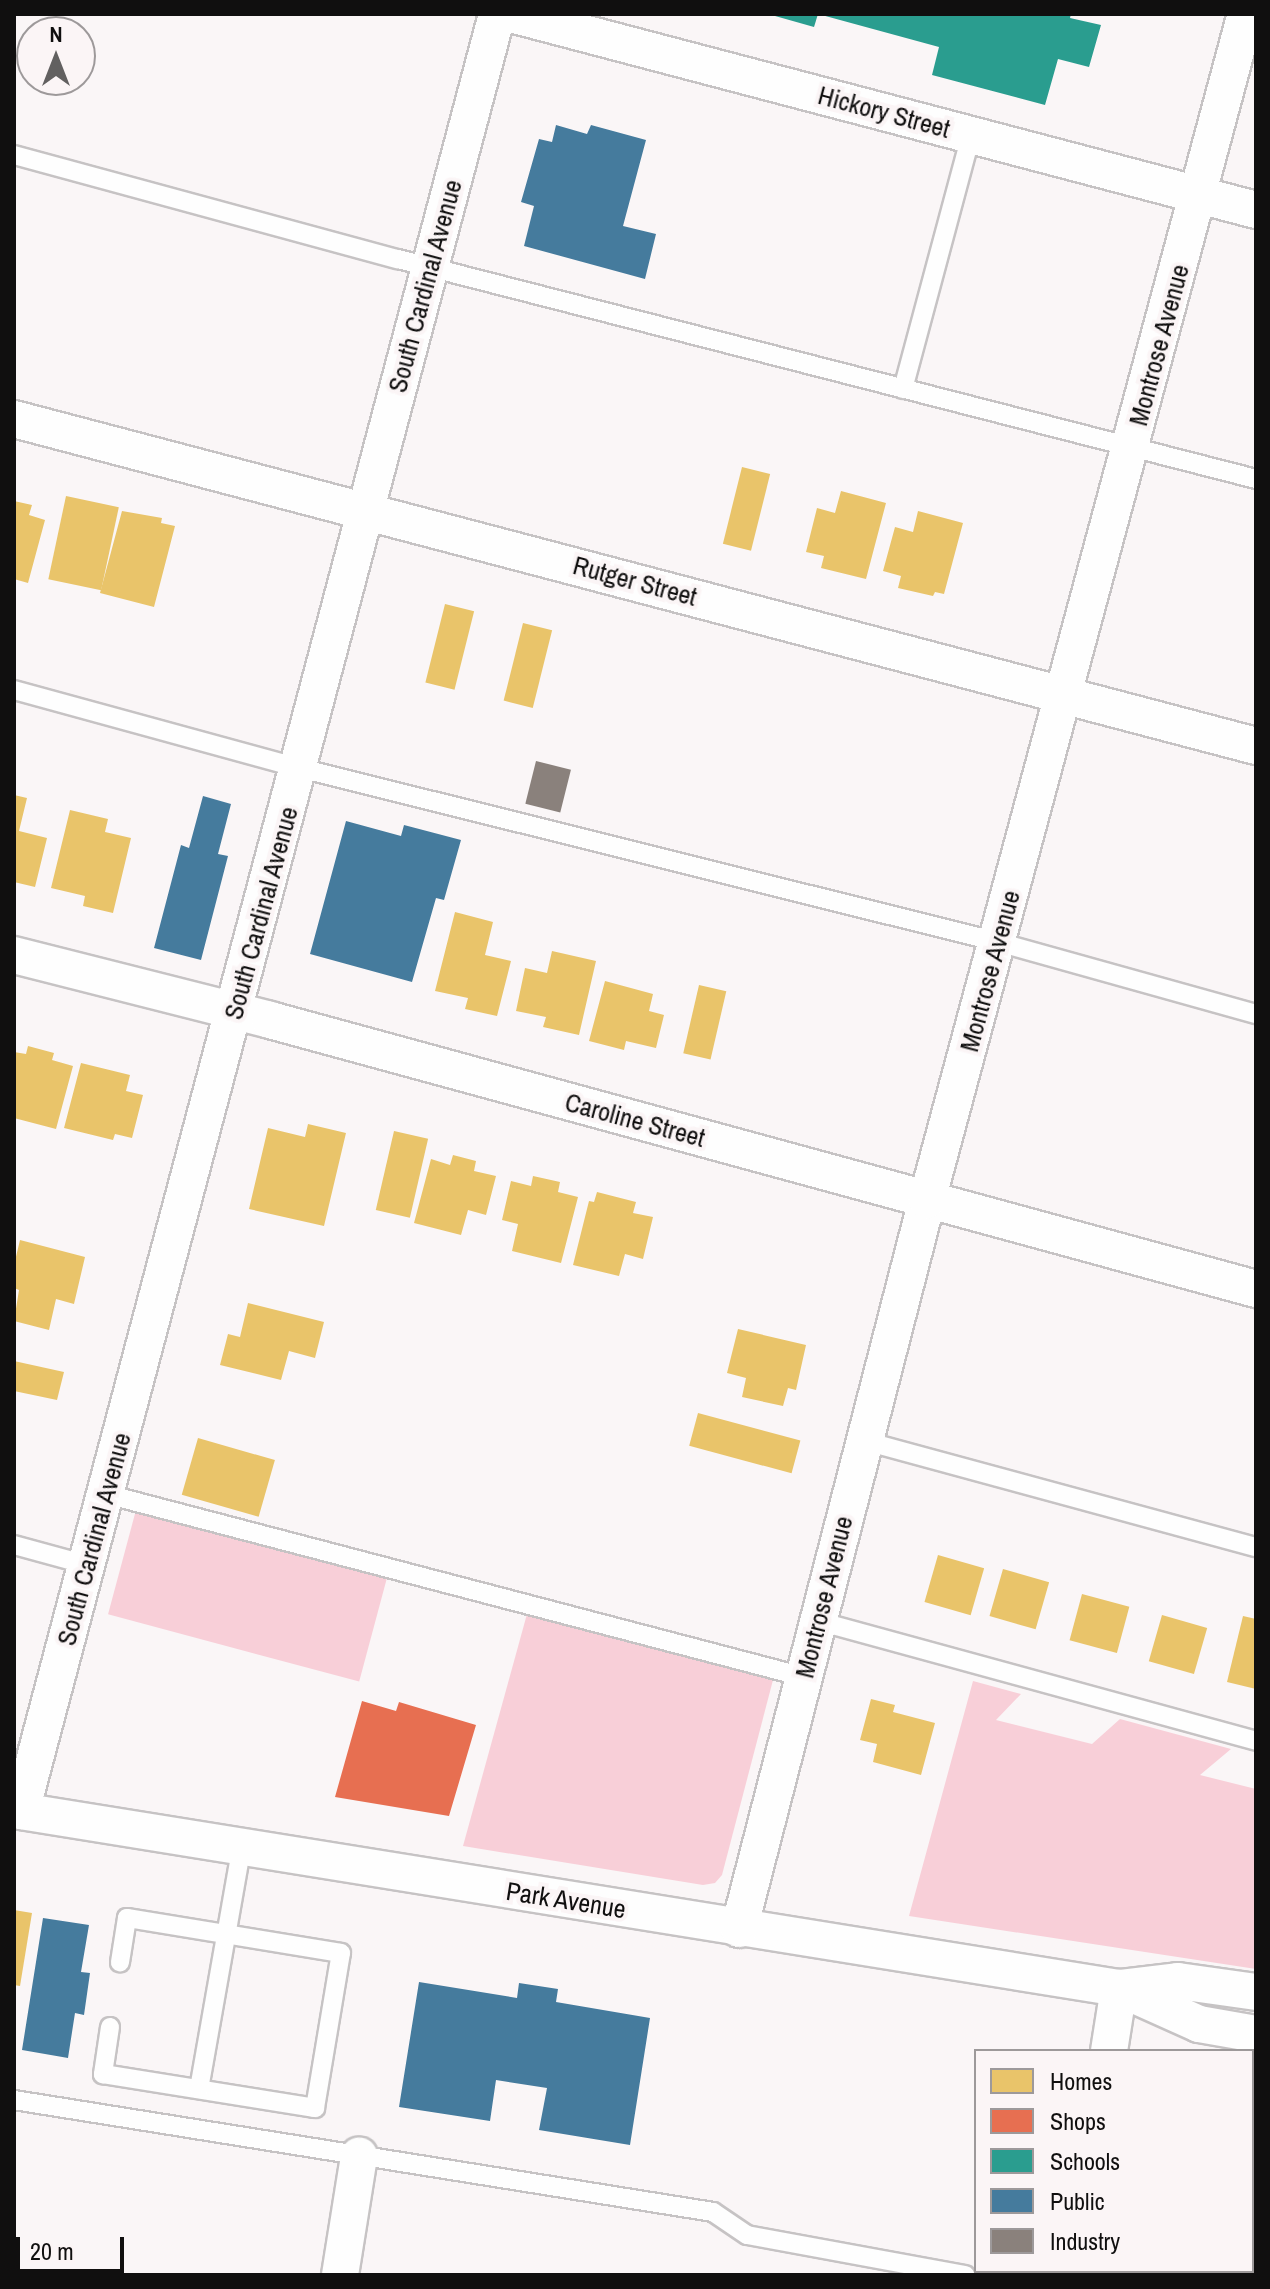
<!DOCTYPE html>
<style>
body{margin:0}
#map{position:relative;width:1270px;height:2289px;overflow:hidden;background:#faf6f7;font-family:"Archivo Narrow",sans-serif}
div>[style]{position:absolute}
.green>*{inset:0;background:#f8cfd8;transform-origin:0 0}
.homes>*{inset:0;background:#e9c46a;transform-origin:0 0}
.shops>*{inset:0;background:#e76f51}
.schools>*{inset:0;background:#2a9d8f}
.public>*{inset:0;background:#457b9d}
.industry>*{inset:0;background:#8a817c;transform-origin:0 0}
.roads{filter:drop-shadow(2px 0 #c6c3c4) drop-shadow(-2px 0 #c6c3c4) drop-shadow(0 2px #c6c3c4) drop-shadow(0 -2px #c6c3c4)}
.lane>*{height:18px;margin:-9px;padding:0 9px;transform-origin:9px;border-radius:9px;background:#fefefe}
.street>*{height:36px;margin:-18px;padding:0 18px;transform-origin:18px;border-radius:18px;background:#fefefe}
span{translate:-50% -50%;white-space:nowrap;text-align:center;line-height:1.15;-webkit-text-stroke:8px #fbf5f6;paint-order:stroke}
.street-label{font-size:26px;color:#100f0f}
.frame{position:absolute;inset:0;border:16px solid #100f0f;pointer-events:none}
.legend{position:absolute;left:974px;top:2049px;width:280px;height:224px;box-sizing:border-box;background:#fbf5f6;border:2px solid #9d999a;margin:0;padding:10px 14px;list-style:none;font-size:24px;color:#100f0f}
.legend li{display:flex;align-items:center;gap:16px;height:40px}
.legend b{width:40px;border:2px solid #9d999a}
.north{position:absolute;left:16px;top:16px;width:80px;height:80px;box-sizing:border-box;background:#fbf5f6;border:2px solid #9d999a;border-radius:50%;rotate:0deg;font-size:22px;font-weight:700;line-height:32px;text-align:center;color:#100f0f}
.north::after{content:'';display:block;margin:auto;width:28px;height:36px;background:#626060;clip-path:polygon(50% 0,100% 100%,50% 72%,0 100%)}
.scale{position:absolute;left:16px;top:2237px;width:108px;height:36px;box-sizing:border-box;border:4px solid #100f0f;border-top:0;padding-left:10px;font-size:24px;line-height:28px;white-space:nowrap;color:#100f0f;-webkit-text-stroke:6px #fbf5f6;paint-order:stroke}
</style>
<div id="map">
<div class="green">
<div style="left:136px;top:1510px;width:260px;height:108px;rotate:15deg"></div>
<div style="clip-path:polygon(527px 1614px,773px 1680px,722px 1875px,715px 1883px,703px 1885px,463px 1846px)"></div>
<div style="clip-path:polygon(973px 1681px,1021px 1694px,996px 1720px,1092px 1744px,1120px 1719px,1231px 1749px,1200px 1775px,1256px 1789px,1256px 1969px,909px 1916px)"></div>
</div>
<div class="homes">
<div style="left:742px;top:467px;width:29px;height:79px;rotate:14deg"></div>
<div style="clip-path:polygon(841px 491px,886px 503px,866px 579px,821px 568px,824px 556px,806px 552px,817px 508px,835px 513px)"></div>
<div style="left:66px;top:496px;width:54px;height:85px;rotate:12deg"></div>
<div style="clip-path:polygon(14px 501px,32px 505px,29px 515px,45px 520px,28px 583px,14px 579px)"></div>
<div style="clip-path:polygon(122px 511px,162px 518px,161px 523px,175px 526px,154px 607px,100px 593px)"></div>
<div style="clip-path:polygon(918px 511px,963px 523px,944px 594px,935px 592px,933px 596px,898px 588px,901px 576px,883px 571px,895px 527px,913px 532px)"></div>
<div style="left:445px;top:604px;width:30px;height:81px;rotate:14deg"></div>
<div style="left:523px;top:623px;width:30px;height:80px;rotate:14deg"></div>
<div style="clip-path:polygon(14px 795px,27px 798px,19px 831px,47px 838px,35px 887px,14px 882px)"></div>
<div style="clip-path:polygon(70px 810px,108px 819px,105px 832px,131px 838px,113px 913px,83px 906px,85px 896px,51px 888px)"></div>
<div style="clip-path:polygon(455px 912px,493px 922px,485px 955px,511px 961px,497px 1016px,465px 1009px,468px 998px,435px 991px)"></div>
<div style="clip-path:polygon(552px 951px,596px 961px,579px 1035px,543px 1027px,546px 1017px,516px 1011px,525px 968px,547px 973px)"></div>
<div style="clip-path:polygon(605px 981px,653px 994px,649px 1011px,664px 1015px,656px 1048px,626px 1041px,624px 1050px,589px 1041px)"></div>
<div style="left:699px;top:985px;width:28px;height:70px;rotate:13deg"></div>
<div style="clip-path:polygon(28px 1046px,54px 1053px,52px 1060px,73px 1066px,56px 1129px,14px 1118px,14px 1052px,26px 1054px)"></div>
<div style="clip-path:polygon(81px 1063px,130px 1075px,126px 1091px,143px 1095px,132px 1138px,115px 1134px,113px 1140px,64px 1128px)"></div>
<div style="clip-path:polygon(308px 1124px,346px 1133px,324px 1226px,249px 1209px,268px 1128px,305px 1137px)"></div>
<div style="left:394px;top:1131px;width:35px;height:81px;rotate:13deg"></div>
<div style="clip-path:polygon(453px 1155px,476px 1161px,474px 1171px,496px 1176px,486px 1215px,468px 1210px,461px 1235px,414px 1223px,431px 1159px,450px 1165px)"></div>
<div style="clip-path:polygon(533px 1176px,560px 1182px,558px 1192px,578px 1197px,561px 1263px,512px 1251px,518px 1224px,502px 1220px,511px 1181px,531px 1186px)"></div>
<div style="clip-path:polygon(597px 1192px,636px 1202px,633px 1213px,653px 1217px,643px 1259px,625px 1254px,619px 1276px,573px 1265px,589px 1201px,594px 1202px)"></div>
<div style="clip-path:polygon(20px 1240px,85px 1257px,74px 1304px,56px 1299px,49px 1330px,14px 1321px,19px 1290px,14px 1288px,14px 1265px)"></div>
<div style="clip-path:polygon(248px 1303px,324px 1322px,315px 1358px,289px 1351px,281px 1380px,220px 1365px,228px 1334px,240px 1337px)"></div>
<div style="clip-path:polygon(738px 1329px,806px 1345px,796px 1390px,788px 1388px,783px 1406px,742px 1397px,746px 1378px,727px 1373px)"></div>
<div style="clip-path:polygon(14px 1361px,64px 1372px,57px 1400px,14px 1391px)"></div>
<div style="left:698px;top:1413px;width:106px;height:34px;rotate:15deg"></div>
<div style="left:198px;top:1438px;width:80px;height:59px;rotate:16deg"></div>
<div style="left:938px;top:1555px;width:48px;height:49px;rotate:16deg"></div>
<div style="left:1003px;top:1569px;width:48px;height:49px;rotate:16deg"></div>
<div style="left:1082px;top:1594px;width:49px;height:48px;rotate:15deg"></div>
<div style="left:1162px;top:1615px;width:47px;height:48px;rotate:16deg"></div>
<div style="clip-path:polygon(1243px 1616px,1256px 1619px,1256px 1689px,1227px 1682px)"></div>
<div style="clip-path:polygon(871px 1699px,895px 1705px,893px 1712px,935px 1723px,921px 1775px,873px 1762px,877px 1744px,860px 1740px)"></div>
<div style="clip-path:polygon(14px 1910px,32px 1913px,20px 1986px,14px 1985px)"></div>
<div style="clip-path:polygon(1254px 2123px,1256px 2123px,1256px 2167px,1252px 2167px)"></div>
</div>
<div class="shops">
<div style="clip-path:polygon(362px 1701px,396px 1711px,399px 1702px,476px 1725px,449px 1816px,335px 1797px)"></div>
</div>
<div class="schools">
<div style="clip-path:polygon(768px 14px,818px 14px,814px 27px)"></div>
<div style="clip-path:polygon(818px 14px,1071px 14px,1070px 18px,1101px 25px,1089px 67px,1058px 59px,1045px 105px,932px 75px,939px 47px)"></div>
</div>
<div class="public">
<div style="clip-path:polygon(556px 125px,587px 134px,591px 125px,646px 140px,623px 226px,656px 234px,645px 279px,524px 246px,534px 206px,521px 202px,539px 139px,552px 142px)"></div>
<div style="clip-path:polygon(203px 796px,231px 804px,218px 854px,228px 856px,201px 960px,154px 948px,181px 845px,189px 848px)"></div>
<div style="clip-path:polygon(346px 821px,401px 836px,404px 825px,461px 840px,444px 900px,436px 898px,412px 982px,310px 954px)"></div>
<div style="clip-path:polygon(43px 1918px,89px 1925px,81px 1972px,90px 1973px,84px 2015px,75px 2013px,68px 2058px,22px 2050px)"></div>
<div style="clip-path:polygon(419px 1982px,517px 1998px,519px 1983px,558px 1989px,556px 2002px,650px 2018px,630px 2145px,539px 2130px,547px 2088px,496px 2080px,490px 2121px,399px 2107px)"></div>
</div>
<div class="industry">
<div style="left:536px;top:761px;width:36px;height:44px;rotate:14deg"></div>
</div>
<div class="roads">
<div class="lane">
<div style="left:14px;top:155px;width:398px;rotate:15.2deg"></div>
<div style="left:398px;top:259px;width:886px;rotate:14.38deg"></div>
<div style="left:903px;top:389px;width:263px;rotate:-75deg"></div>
<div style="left:14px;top:690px;width:296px;rotate:15.3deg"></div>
<div style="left:300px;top:768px;width:719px;rotate:14deg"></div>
<div style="left:998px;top:942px;width:268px;rotate:15.6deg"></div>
<div style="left:865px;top:1441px;width:405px;rotate:15.2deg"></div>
<div style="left:106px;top:1494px;width:722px;rotate:14.69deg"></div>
<div style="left:14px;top:1545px;width:76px;rotate:15.3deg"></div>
<div style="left:818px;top:1621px;width:454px;rotate:15.3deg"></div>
<div style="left:110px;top:2027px;width:48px;rotate:98.5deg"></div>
<div style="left:103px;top:2074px;width:215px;rotate:9.1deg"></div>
<div style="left:315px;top:2108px;width:157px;rotate:-80.5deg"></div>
<div style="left:341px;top:1953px;width:217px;rotate:-170.7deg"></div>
<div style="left:127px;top:1918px;width:45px;rotate:99deg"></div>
<div style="left:199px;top:2089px;width:247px;rotate:-80deg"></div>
<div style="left:14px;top:2100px;width:708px;rotate:9.1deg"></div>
<div style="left:713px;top:2212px;width:41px;rotate:34.1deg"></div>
<div style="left:747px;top:2235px;width:222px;rotate:10.4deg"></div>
<div style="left:1081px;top:2271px;width:23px;rotate:10deg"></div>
</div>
<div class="street">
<div style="left:511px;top:14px;width:770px;rotate:14.74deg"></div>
<div style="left:14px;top:419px;width:1284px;rotate:14.75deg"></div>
<div style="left:14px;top:955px;width:264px;rotate:14.2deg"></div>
<div style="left:270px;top:1020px;width:1022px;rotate:15.26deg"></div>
<div style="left:14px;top:1810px;width:1119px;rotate:9.15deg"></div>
<div style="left:1119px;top:1988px;width:59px;rotate:-6.8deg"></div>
<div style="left:1178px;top:1981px;width:79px;rotate:8deg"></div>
<div style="left:21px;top:1811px;width:1859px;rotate:-75.16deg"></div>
<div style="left:739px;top:1929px;width:753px;rotate:-75.54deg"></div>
<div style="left:927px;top:1200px;width:1228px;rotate:-74.95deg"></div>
<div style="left:1119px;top:1988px;width:88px;rotate:24.2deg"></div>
<div style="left:1199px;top:2024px;width:58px;rotate:10deg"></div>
<div style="left:1109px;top:2051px;width:64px;rotate:-81deg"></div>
<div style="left:340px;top:2275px;width:121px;rotate:-80.9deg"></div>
<div style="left:1072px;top:2275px;width:4px;rotate:-76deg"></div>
</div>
</div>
<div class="street-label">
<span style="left:884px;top:112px;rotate:15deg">Hickory Street</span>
<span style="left:425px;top:286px;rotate:-75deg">South Cardinal Avenue</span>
<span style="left:1159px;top:345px;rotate:-75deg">Montrose Avenue</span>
<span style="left:635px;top:581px;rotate:15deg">Rutger Street</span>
<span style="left:261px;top:913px;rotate:-75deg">South Cardinal Avenue</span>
<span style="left:990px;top:971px;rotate:-75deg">Montrose Avenue</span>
<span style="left:635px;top:1120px;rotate:15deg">Caroline Street</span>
<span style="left:94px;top:1539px;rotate:-75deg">South Cardinal Avenue</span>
<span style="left:824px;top:1597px;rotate:-76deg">Montrose Avenue</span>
<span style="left:566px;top:1900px;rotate:9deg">Park Avenue</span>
</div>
<div class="frame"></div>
<ul class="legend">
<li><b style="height:22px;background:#e9c46a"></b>Homes</li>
<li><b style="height:22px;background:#e76f51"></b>Shops</li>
<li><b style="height:22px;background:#2a9d8f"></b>Schools</li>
<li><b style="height:22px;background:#457b9d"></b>Public</li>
<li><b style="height:22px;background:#8a817c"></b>Industry</li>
</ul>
<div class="north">N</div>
<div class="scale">20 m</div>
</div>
